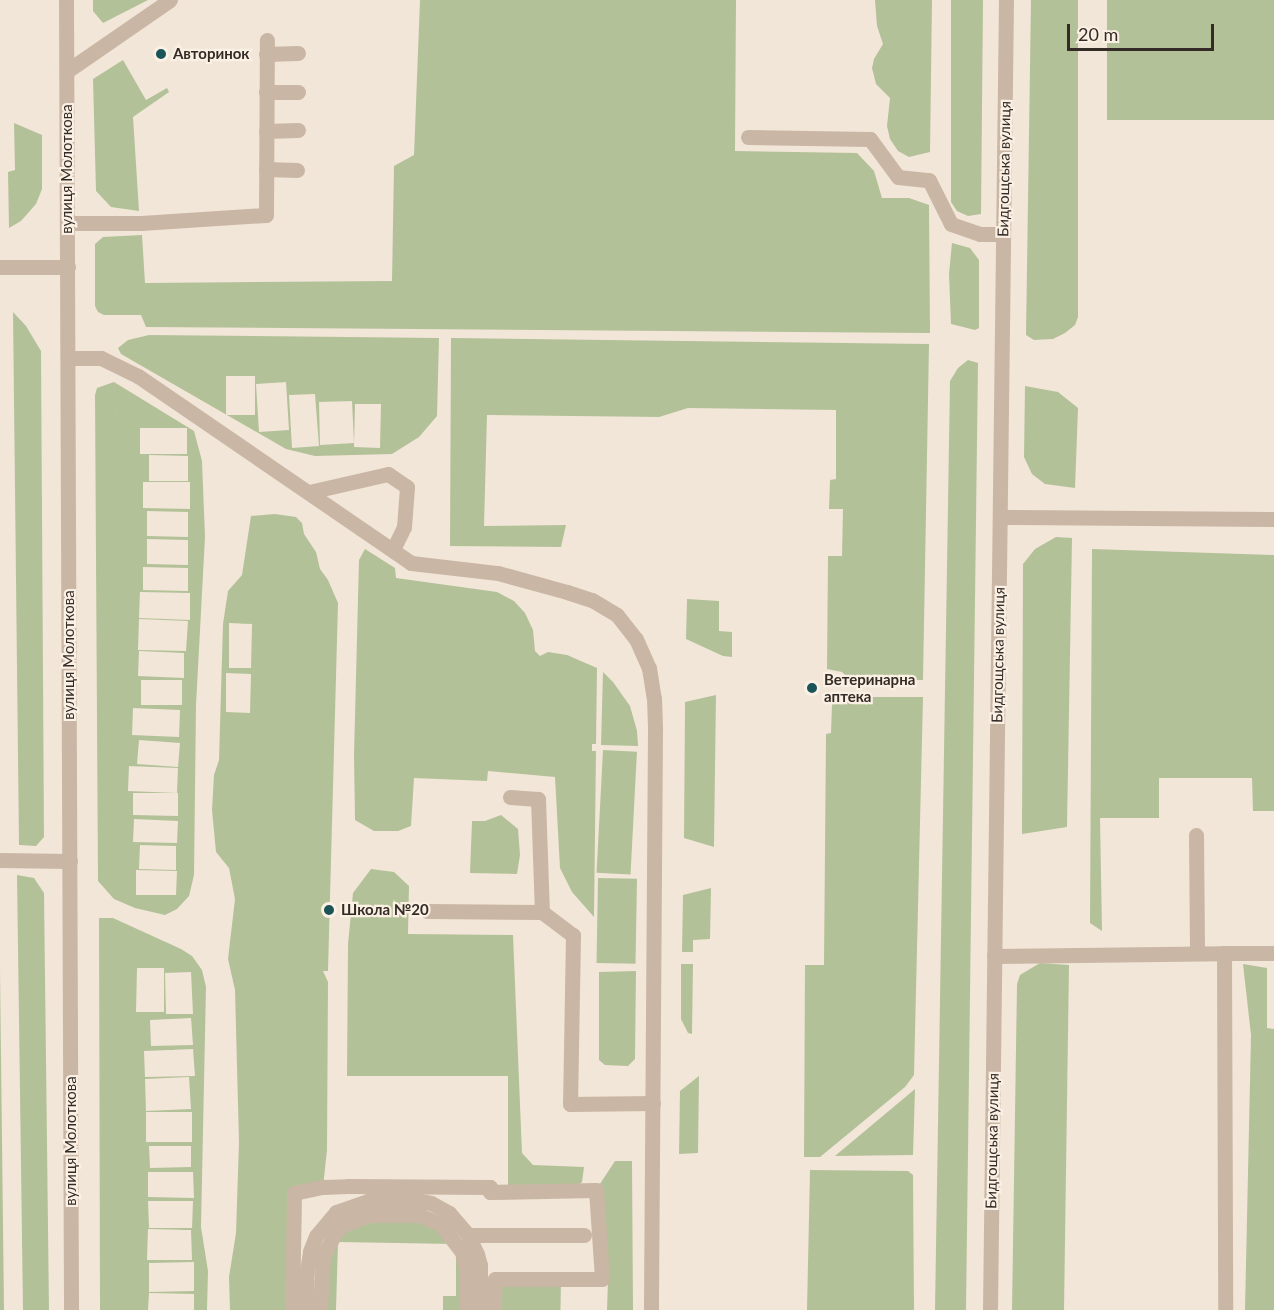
<!DOCTYPE html>
<meta charset="utf-8">
<style>
body{margin:0}
#map{position:relative;width:1274px;height:1310px;overflow:hidden;background:#f2e6d8;font-family:Lato,sans-serif}
div>[style]{position:absolute}
.green>*{inset:0;background:#b3c198;transform-origin:0 0}
.minor>*{height:15px;margin:-7.5px;padding:0 7.5px;transform-origin:7.5px;border-radius:7.5px;background:#cab6a4}
.dots>*{width:16px;height:16px;translate:-50% -50%;box-sizing:border-box;border:3px solid #faf0e4;border-radius:50%}
span{translate:-50% -50%;white-space:nowrap;text-align:center;line-height:1.15;-webkit-text-stroke:4.5px #faf0e4;paint-order:stroke}
.poi-label{font-size:15px;color:#352b26;font-weight:700}
.left{translate:0 -50%;text-align:left}
.street-label{font-size:15px;color:#352b26}
.scale{position:absolute;left:1067px;top:24px;width:147px;height:27px;box-sizing:border-box;border:3px solid #352b26;border-top:0;padding-left:8px;font-size:18px;line-height:21px;white-space:nowrap;color:#352b26;-webkit-text-stroke:4px #faf0e4;paint-order:stroke}
</style>
<div id="map">
<div class="green">
<div style="clip-path:polygon(93px 0,148px 0,103px 23px,93px 11px)"></div>
<div style="clip-path:polygon(420px 0,736px 0,735px 151px,857px 153px,874px 171px,882px 198px,909px 198px,929px 205px,930px 333px,146px 327px,141px 315px,104px 315px,98px 312px,95px 306px,95px 244px,103px 237px,142px 235px,145px 283px,392px 281px,394px 166px,414px 155px)"></div>
<div style="clip-path:polygon(875px 0,932px 0,930px 152px,909px 157px,898px 151px,890px 139px,887px 126px,890px 98px,876px 84px,872px 68px,874px 59px,883px 44px,877px 26px)"></div>
<div style="clip-path:polygon(951px 0,983px 0,981px 214px,968px 216px,957px 211px,951px 202px)"></div>
<div style="clip-path:polygon(1031px 0,1078px 0,1078px 317px,1075px 325px,1065px 333px,1053px 339px,1034px 340px,1026px 335px)"></div>
<div style="left:1107px;top:0;width:167px;height:120px"></div>
<div style="clip-path:polygon(123px 60px,146px 100px,167px 88px,169px 92px,133px 117px,139px 211px,111px 207px,96px 191px,93px 79px)"></div>
<div style="clip-path:polygon(14px 123px,42px 135px,42px 189px,36px 204px,21px 221px,9px 228px,8px 172px,15px 170px)"></div>
<div style="clip-path:polygon(952px 243px,970px 248px,979px 260px,979px 328px,975px 330px,951px 324px,949px 274px)"></div>
<div style="clip-path:polygon(13px 312px,26px 326px,41px 351px,44px 837px,36px 846px,19px 845px)"></div>
<div style="clip-path:polygon(evenodd,149px 335px,439px 338px,437px 416px,419px 437px,392px 454px,315px 456px,286px 449px,121px 354px,118px 348px,128px 340px,149px 335px,226px 376px,255px 376px,255px 415px,226px 415px,226px 376px,149px 335px,286px 382px,289px 430px,259px 432px,256px 384px,286px 382px,149px 335px,315px 394px,319px 446px,292px 448px,289px 395px,315px 394px,149px 335px,352px 401px,354px 443px,320px 445px,319px 402px,352px 401px,149px 335px,355px 404px,381px 404px,380px 448px,354px 447px,355px 404px)"></div>
<div style="clip-path:polygon(451px 338px,929px 344px,923px 680px,848px 678px,842px 672px,827px 669px,828px 556px,842px 556px,843px 509px,829px 509px,830px 480px,836px 479px,836px 410px,688px 408px,659px 417px,487px 415px,484px 526px,566px 525px,561px 547px,450px 546px)"></div>
<div style="clip-path:polygon(968px 360px,978px 363px,966px 1310px,935px 1310px,950px 381px,958px 368px)"></div>
<div style="clip-path:polygon(evenodd,114px 382px,194px 431px,202px 461px,205px 537px,196px 705px,194px 875px,189px 896px,177px 909px,165px 915px,135px 908px,114px 899px,98px 881px,95px 395px,97px 388px,114px 382px,140px 428px,187px 428px,187px 454px,140px 454px,140px 428px,114px 382px,149px 455px,188px 456px,188px 481px,149px 481px,149px 455px,114px 382px,143px 482px,190px 482px,190px 509px,143px 508px,143px 482px,114px 382px,147px 511px,188px 512px,188px 537px,147px 536px,147px 511px,114px 382px,147px 539px,188px 540px,188px 565px,147px 564px,147px 539px,114px 382px,143px 567px,188px 568px,188px 591px,143px 590px,143px 567px,114px 382px,140px 592px,190px 593px,190px 620px,139px 618px,140px 592px,114px 382px,139px 619px,188px 621px,186px 651px,138px 650px,139px 619px,114px 382px,139px 651px,184px 653px,184px 678px,138px 676px,139px 651px,114px 382px,141px 680px,182px 680px,182px 705px,141px 705px,141px 680px,114px 382px,133px 708px,180px 710px,179px 737px,132px 735px,133px 708px,114px 382px,139px 740px,180px 743px,178px 767px,137px 764px,139px 740px,114px 382px,129px 766px,178px 768px,177px 793px,128px 791px,129px 766px,114px 382px,133px 793px,178px 793px,178px 816px,133px 815px,133px 793px,114px 382px,134px 819px,178px 821px,177px 843px,133px 842px,134px 819px,114px 382px,140px 845px,176px 846px,176px 870px,139px 869px,140px 845px,114px 382px,136px 870px,177px 871px,176px 895px,136px 895px,136px 870px)"></div>
<div style="clip-path:polygon(1025px 386px,1058px 392px,1078px 408px,1075px 488px,1045px 484px,1032px 474px,1024px 457px)"></div>
<div style="clip-path:polygon(evenodd,275px 514px,296px 517px,302px 523px,304px 534px,316px 552px,320px 569px,328px 580px,338px 603px,328px 971px,323px 971px,328px 982px,327px 1150px,323px 1187px,294px 1193px,292px 1310px,230px 1310px,229px 1277px,236px 1233px,239px 1142px,235px 990px,228px 959px,235px 899px,229px 868px,216px 852px,212px 810px,214px 775px,219px 760px,223px 624px,228px 591px,242px 575px,251px 516px,275px 514px,229px 623px,252px 624px,251px 668px,229px 668px,229px 623px,275px 514px,226px 673px,251px 674px,250px 713px,226px 712px,226px 673px)"></div>
<div style="clip-path:polygon(1056px 537px,1072px 538px,1067px 827px,1022px 834px,1023px 564px,1035px 549px)"></div>
<div style="clip-path:polygon(365px 549px,395px 568px,396px 578px,497px 592px,514px 601px,525px 613px,533px 630px,535px 651px,540px 656px,548px 652px,567px 655px,597px 668px,596px 744px,592px 744px,592px 751px,596px 751px,594px 917px,572px 892px,560px 868px,555px 777px,488px 771px,487px 781px,414px 778px,411px 826px,398px 831px,374px 831px,355px 820px,354px 755px,359px 560px)"></div>
<div style="clip-path:polygon(1092px 549px,1274px 555px,1274px 811px,1253px 811px,1252px 778px,1159px 778px,1159px 818px,1100px 818px,1102px 931px,1090px 923px)"></div>
<div style="clip-path:polygon(687px 599px,719px 601px,719px 631px,732px 632px,732px 657px,723px 656px,686px 639px)"></div>
<div style="clip-path:polygon(603px 672px,613px 682px,630px 706px,637px 731px,638px 746px,601px 745px)"></div>
<div style="clip-path:polygon(716px 695px,714px 845px,714px 847px,684px 838px,685px 707px,685px 702px)"></div>
<div style="clip-path:polygon(848px 697px,923px 697px,914px 1075px,905px 1087px,820px 1157px,804px 1157px,805px 965px,824px 965px,826px 734px,831px 733px,832px 704px,841px 703px)"></div>
<div style="left:603px;top:750px;width:34px;height:123px;rotate:3deg"></div>
<div style="clip-path:polygon(501px 815px,518px 829px,520px 855px,517px 874px,470px 873px,472px 821px,485px 821px)"></div>
<div style="clip-path:polygon(371px 869px,394px 872px,409px 886px,408px 934px,513px 935px,522px 1153px,533px 1165px,584px 1167px,582px 1182px,572px 1190px,508px 1187px,508px 1076px,347px 1076px,348px 944px,353px 893px)"></div>
<div style="clip-path:polygon(17px 875px,34px 878px,44px 893px,49px 1310px,23px 1310px)"></div>
<div style="left:598px;top:878px;width:39px;height:85px;rotate:1deg"></div>
<div style="clip-path:polygon(711px 888px,710px 939px,693px 940px,693px 952px,682px 952px,683px 895px)"></div>
<div style="clip-path:polygon(evenodd,99px 918px,113px 918px,181px 949px,192px 956px,202px 970px,206px 987px,201px 1227px,208px 1271px,207px 1310px,194px 1310px,194px 1294px,149px 1293px,148px 1310px,100px 1310px,99px 918px,137px 968px,164px 968px,164px 1012px,136px 1012px,137px 968px,99px 918px,191px 972px,193px 1014px,166px 1014px,165px 973px,191px 972px,99px 918px,191px 1018px,193px 1045px,151px 1046px,150px 1020px,191px 1018px,99px 918px,193px 1049px,195px 1076px,145px 1077px,144px 1051px,193px 1049px,99px 918px,189px 1077px,191px 1109px,146px 1111px,145px 1079px,189px 1077px,99px 918px,146px 1112px,192px 1112px,192px 1142px,146px 1142px,146px 1112px,99px 918px,149px 1146px,191px 1146px,191px 1167px,150px 1168px,149px 1146px,99px 918px,148px 1172px,193px 1172px,194px 1198px,148px 1197px,148px 1172px,99px 918px,148px 1201px,193px 1201px,192px 1228px,149px 1228px,148px 1201px,99px 918px,148px 1229px,191px 1230px,192px 1260px,147px 1260px,148px 1229px,99px 918px,194px 1262px,194px 1291px,149px 1292px,149px 1263px,194px 1262px)"></div>
<div style="clip-path:polygon(1040px 963px,1069px 965px,1064px 1310px,1012px 1310px,1017px 984px,1020px 975px)"></div>
<div style="clip-path:polygon(681px 964px,693px 964px,692px 1034px,688px 1033px,681px 1019px)"></div>
<div style="clip-path:polygon(1243px 964px,1267px 968px,1267px 1028px,1274px 1029px,1274px 1310px,1245px 1310px,1251px 1035px)"></div>
<div style="clip-path:polygon(0 970px,4px 1310px,0 1310px)"></div>
<div style="clip-path:polygon(636px 971px,635px 1059px,628px 1066px,605px 1065px,599px 1060px,599px 972px)"></div>
<div style="clip-path:polygon(699px 1076px,698px 1153px,679px 1154px,680px 1091px)"></div>
<div style="clip-path:polygon(915px 1089px,913px 1155px,835px 1156px)"></div>
<div style="clip-path:polygon(615px 1161px,632px 1161px,633px 1310px,607px 1310px,608px 1280px,596px 1190px)"></div>
<div style="clip-path:polygon(810px 1170px,908px 1171px,913px 1175px,914px 1310px,807px 1310px)"></div>
<div style="clip-path:polygon(420px 1215px,457px 1243px,467px 1310px,443px 1310px,443px 1296px,456px 1296px,456px 1244px,338px 1242px,336px 1310px,320px 1310px,320px 1271px,343px 1225px)"></div>
<div style="left:495px;top:1279px;width:66px;height:31px;rotate:1deg"></div>
</div>
<div class="minor">
<div style="left:66px;top:0;width:1310px;rotate:89.78deg"></div>
<div style="left:266px;top:54px;width:32px;rotate:-2deg"></div>
<div style="left:67px;top:71px;width:125px;rotate:-34.6deg"></div>
<div style="left:266px;top:92px;width:32px"></div>
<div style="left:266px;top:131px;width:32px;rotate:-2deg"></div>
<div style="left:748px;top:137px;width:122px;rotate:0.9deg"></div>
<div style="left:870px;top:139px;width:47px;rotate:53.6deg"></div>
<div style="left:898px;top:177px;width:31px;rotate:6deg"></div>
<div style="left:929px;top:180px;width:49px;rotate:63.4deg"></div>
<div style="left:951px;top:224px;width:31px;rotate:19deg"></div>
<div style="left:980px;top:234px;width:23px"></div>
<div style="left:266px;top:169px;width:31px;rotate:2deg"></div>
<div style="left:68px;top:223px;width:73px"></div>
<div style="left:141px;top:223px;width:125px;rotate:-3.7deg"></div>
<div style="left:266px;top:215px;width:175px;rotate:-89.7deg"></div>
<div style="left:0;top:267px;width:68px"></div>
<div style="left:68px;top:358px;width:33px"></div>
<div style="left:101px;top:358px;width:41px;rotate:25.9deg"></div>
<div style="left:138px;top:376px;width:331px;rotate:34.4deg"></div>
<div style="left:411px;top:563px;width:88px;rotate:6.6deg"></div>
<div style="left:498px;top:573px;width:72px;rotate:15.4deg"></div>
<div style="left:567px;top:592px;width:26px;rotate:18deg"></div>
<div style="left:592px;top:600px;width:29px;rotate:31deg"></div>
<div style="left:617px;top:615px;width:31px;rotate:52deg"></div>
<div style="left:636px;top:639px;width:32px;rotate:66deg"></div>
<div style="left:649px;top:668px;width:30px;rotate:81deg"></div>
<div style="left:654px;top:698px;width:32px;rotate:88deg"></div>
<div style="left:655px;top:730px;width:580px;rotate:90.4deg"></div>
<div style="left:309px;top:492px;width:81px;rotate:-12.8deg"></div>
<div style="left:388px;top:474px;width:23px;rotate:34deg"></div>
<div style="left:407px;top:487px;width:40px;rotate:94.3deg"></div>
<div style="left:404px;top:527px;width:25px;rotate:116deg"></div>
<div style="left:1000px;top:517px;width:274px;rotate:0.4deg"></div>
<div style="left:510px;top:797px;width:28px;rotate:4deg"></div>
<div style="left:538px;top:799px;width:113px;rotate:88deg"></div>
<div style="left:542px;top:912px;width:39px;rotate:37deg"></div>
<div style="left:573px;top:935px;width:169px;rotate:91deg"></div>
<div style="left:570px;top:1104px;width:83px;rotate:-0.7deg"></div>
<div style="left:1196px;top:835px;width:118px;rotate:89.5deg"></div>
<div style="left:0;top:860px;width:70px;rotate:0.8deg"></div>
<div style="left:427px;top:911px;width:115px;rotate:0.5deg"></div>
<div style="left:1224px;top:953px;width:50px"></div>
<div style="left:994px;top:956px;width:230px;rotate:-0.7deg"></div>
<div style="left:1224px;top:953px;width:357px;rotate:89.8deg"></div>
<div style="left:468px;top:1235px;width:116px"></div>
<div style="left:292px;top:1310px;width:117px;rotate:-89deg"></div>
<div style="left:294px;top:1193px;width:30px;rotate:-12deg"></div>
<div style="left:323px;top:1187px;width:25px;rotate:-2deg"></div>
<div style="left:348px;top:1186px;width:142px;rotate:0.4deg"></div>
<div style="left:490px;top:1187px;width:5px;rotate:90deg"></div>
<div style="left:490px;top:1192px;width:106px;rotate:-1.1deg"></div>
<div style="left:596px;top:1190px;width:89px;rotate:86.1deg"></div>
<div style="left:602px;top:1279px;width:107px;rotate:180deg"></div>
<div style="left:495px;top:1279px;width:31px;rotate:94deg"></div>
<div style="left:306px;top:1310px;width:39px;rotate:-89deg"></div>
<div style="left:307px;top:1271px;width:20px;rotate:-81deg"></div>
<div style="left:310px;top:1251px;width:16px;rotate:-68deg"></div>
<div style="left:316px;top:1236px;width:31px;rotate:-50deg"></div>
<div style="left:336px;top:1212px;width:34px;rotate:-19deg"></div>
<div style="left:368px;top:1201px;width:52px"></div>
<div style="left:420px;top:1201px;width:11px;rotate:10deg"></div>
<div style="left:431px;top:1203px;width:21px;rotate:29deg"></div>
<div style="left:449px;top:1213px;width:29px;rotate:49deg"></div>
<div style="left:468px;top:1235px;width:21px;rotate:65deg"></div>
<div style="left:477px;top:1254px;width:11px;rotate:75deg"></div>
<div style="left:480px;top:1265px;width:45px;rotate:90deg"></div>
<div style="left:320px;top:1310px;width:54px;rotate:-86.8deg"></div>
<div style="left:323px;top:1256px;width:27px;rotate:-62deg"></div>
<div style="left:336px;top:1232px;width:10px;rotate:-45deg"></div>
<div style="left:343px;top:1225px;width:28px;rotate:-21deg"></div>
<div style="left:369px;top:1215px;width:51px"></div>
<div style="left:420px;top:1215px;width:23px;rotate:25deg"></div>
<div style="left:441px;top:1225px;width:34px;rotate:52deg"></div>
<div style="left:462px;top:1252px;width:16px;rotate:76deg"></div>
<div style="left:466px;top:1268px;width:42px;rotate:88.6deg"></div>
<div style="left:990px;top:1310px;width:1310px;rotate:-89.3deg"></div>
</div>
<div class="dots">
<div style="left:161px;top:54px;background:#1a5358"></div>
<div style="left:812px;top:688px;background:#1a5358"></div>
<div style="left:329px;top:910px;background:#1a5358"></div>
</div>
<div class="poi-label">
<span class="left" style="left:173px;top:54px">Авторинок</span>
<span class="left" style="left:824px;top:688px">Ветеринарна<br>аптека</span>
<span class="left" style="left:341px;top:910px">Школа №20</span>
</div>
<div class="street-label">
<span style="left:67px;top:169px;rotate:-90deg">вулиця Молоткова</span>
<span style="left:1004px;top:169px;rotate:-89deg">Бидгощська вулиця</span>
<span style="left:69px;top:655px;rotate:-90deg">вулиця Молоткова</span>
<span style="left:998px;top:655px;rotate:-89deg">Бидгощська вулиця</span>
<span style="left:71px;top:1141px;rotate:-90deg">вулиця Молоткова</span>
<span style="left:992px;top:1141px;rotate:-89deg">Бидгощська вулиця</span>
</div>
<div class="scale">20 m</div>
</div>
